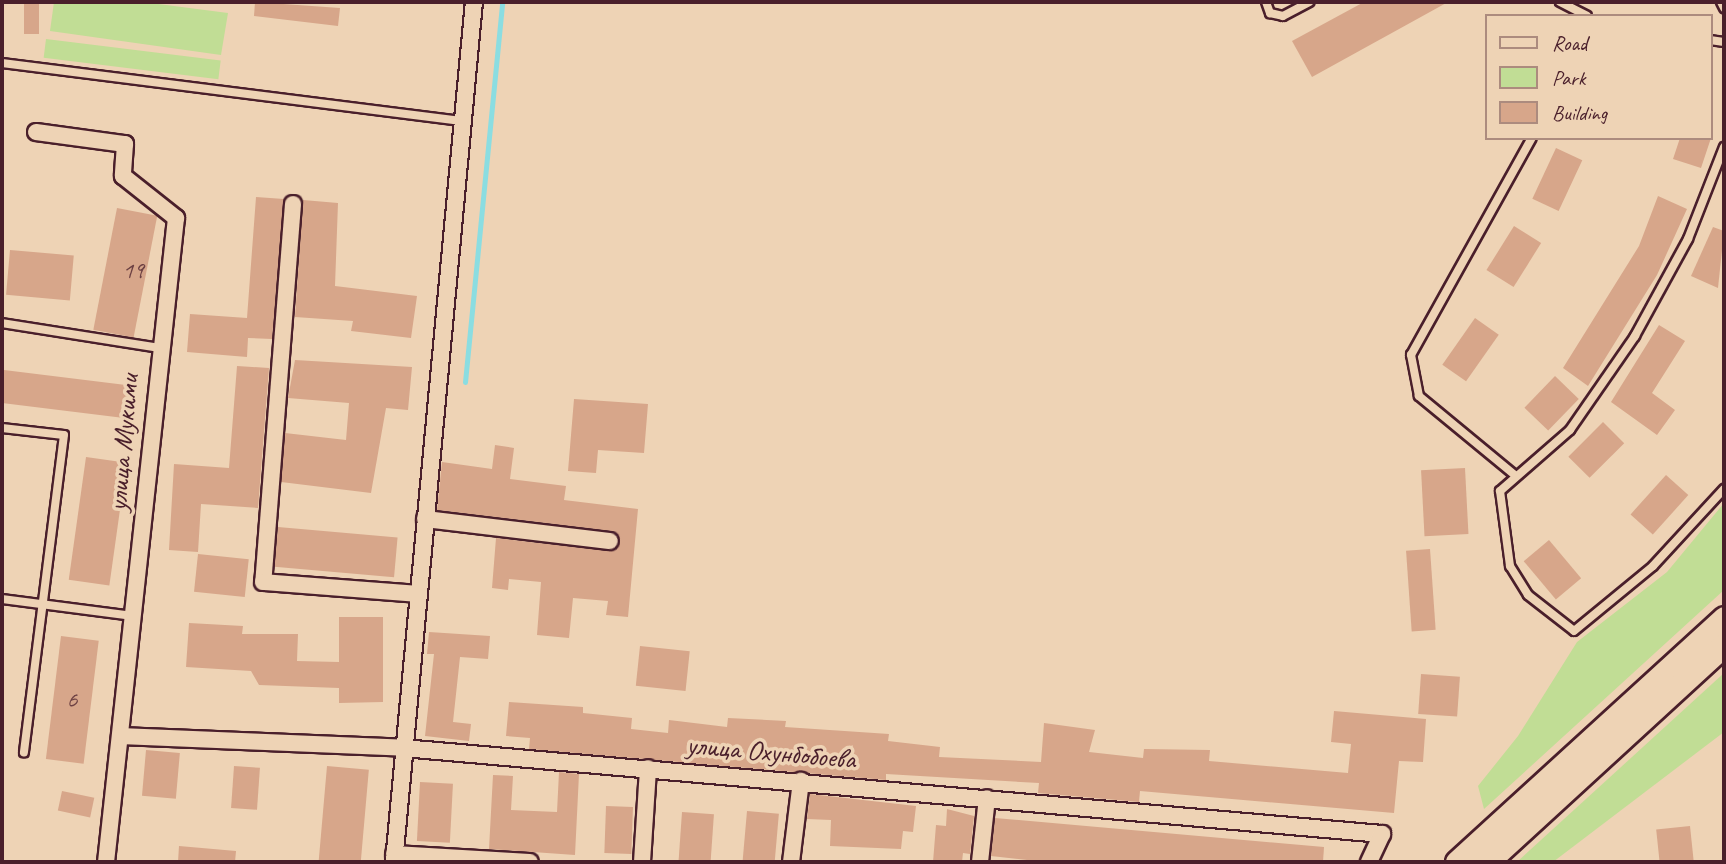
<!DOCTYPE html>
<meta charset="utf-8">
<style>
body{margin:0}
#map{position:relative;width:1726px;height:864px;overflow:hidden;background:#eed3b5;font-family:Caveat,sans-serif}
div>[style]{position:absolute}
.green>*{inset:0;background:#c1dd95;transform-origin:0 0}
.stream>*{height:5px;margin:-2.5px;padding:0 2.5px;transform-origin:2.5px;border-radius:2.5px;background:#8bdde1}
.building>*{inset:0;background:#d7a68a;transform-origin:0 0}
.roads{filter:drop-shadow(2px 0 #4a1f2b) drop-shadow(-2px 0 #4a1f2b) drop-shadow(0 2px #4a1f2b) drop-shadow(0 -2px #4a1f2b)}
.lane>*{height:8px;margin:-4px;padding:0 4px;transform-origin:4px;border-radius:4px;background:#eed3b5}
.street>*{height:16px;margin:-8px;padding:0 8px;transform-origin:8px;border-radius:8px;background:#eed3b5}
.secondary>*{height:23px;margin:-11.5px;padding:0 11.5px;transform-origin:11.5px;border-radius:11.5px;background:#eed3b5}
span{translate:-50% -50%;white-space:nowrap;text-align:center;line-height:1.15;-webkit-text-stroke:7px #eed3b5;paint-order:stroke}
.number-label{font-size:24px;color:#6d4143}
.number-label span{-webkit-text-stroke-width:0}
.street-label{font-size:28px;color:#4a1f2b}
.frame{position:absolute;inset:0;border:4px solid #4a1f2b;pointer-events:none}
.legend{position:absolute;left:1485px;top:14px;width:228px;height:126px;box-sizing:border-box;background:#eed3b5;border:2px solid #ac8b7e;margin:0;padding:9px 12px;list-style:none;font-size:21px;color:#4a1f2b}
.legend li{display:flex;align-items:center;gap:14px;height:35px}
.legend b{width:35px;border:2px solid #ac8b7e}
</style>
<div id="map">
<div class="green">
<div style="clip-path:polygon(54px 2px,143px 2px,228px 13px,221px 55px,50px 31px)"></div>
<div style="left:46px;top:39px;width:176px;height:19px;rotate:7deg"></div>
<div style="clip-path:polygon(1724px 503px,1724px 590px,1484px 809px,1478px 786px,1518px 736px,1577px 642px,1667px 572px)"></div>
<div style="clip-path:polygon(1724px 673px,1724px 732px,1553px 862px,1517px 862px)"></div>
</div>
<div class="stream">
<div style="left:465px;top:382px;width:382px;rotate:-84.4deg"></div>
</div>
<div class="building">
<div style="left:24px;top:2px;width:15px;height:32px"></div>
<div style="clip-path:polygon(255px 2px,340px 8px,338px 26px,254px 16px)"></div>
<div style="clip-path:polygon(1364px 2px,1448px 2px,1312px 77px,1292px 41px)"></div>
<div style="clip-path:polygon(1680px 138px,1711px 138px,1701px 168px,1673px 159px)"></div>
<div style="left:1556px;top:148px;width:29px;height:56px;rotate:25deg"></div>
<div style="clip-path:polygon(1658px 196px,1687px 209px,1657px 275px,1588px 386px,1563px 368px,1639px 246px)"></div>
<div style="clip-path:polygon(256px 197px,284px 199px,272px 339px,248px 338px,247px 357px,187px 352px,190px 314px,247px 318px)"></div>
<div style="clip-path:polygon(303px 200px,338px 203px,335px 286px,417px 296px,411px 338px,351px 331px,353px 321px,295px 317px)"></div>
<div style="left:117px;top:208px;width:41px;height:124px;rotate:11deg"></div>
<div style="left:1514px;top:226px;width:32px;height:52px;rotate:32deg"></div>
<div style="clip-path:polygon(1713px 227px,1724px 231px,1718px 288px,1691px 276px)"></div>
<div style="left:10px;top:250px;width:64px;height:45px;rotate:5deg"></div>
<div style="left:1475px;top:318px;width:29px;height:57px;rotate:35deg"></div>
<div style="clip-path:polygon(1659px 325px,1685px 341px,1652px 393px,1675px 410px,1657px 435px,1611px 402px)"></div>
<div style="clip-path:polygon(295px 360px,412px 367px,408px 410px,386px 408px,371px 493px,281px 482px,285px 433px,346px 440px,349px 403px,288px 398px)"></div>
<div style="clip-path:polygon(237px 366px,269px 368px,258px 508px,201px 504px,198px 552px,169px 550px,174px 464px,229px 468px)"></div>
<div style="left:4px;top:370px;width:131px;height:33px;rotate:7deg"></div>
<div style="left:1555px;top:376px;width:33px;height:44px;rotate:44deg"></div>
<div style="clip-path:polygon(574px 399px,648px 404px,644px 453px,598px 450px,596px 473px,568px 471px)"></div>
<div style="left:1603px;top:422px;width:30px;height:49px;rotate:45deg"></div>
<div style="clip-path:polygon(495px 445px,514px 448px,510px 479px,566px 486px,564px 500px,638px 509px,628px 617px,606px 615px,608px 601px,573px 598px,569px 638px,537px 635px,541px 582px,509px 579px,508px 590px,492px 588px,496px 538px,609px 551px,620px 542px,611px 531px,437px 510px,442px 462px,492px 469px)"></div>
<div style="left:86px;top:457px;width:41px;height:124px;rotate:8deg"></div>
<div style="left:1465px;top:468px;width:66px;height:44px;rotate:87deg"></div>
<div style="left:1666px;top:475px;width:30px;height:53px;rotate:42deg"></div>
<div style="left:278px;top:527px;width:120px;height:40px;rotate:5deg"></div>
<div style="left:1549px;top:540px;width:50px;height:33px;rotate:50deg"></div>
<div style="left:1430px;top:549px;width:81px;height:24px;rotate:86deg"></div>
<div style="left:198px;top:554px;width:51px;height:38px;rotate:6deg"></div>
<div style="clip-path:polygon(339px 617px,383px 617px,383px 702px,339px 703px,339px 688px,259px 685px,251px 671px,186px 667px,189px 623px,243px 626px,242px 634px,298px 634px,297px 661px,339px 662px)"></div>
<div style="clip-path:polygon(429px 632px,490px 636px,488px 659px,460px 657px,453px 722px,471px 724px,469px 741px,425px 736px,434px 654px,427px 654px)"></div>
<div style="left:61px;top:636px;width:38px;height:124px;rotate:7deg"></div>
<div style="left:640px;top:646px;width:50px;height:40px;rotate:6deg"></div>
<div style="left:1421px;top:674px;width:39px;height:40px;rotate:4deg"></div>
<div style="clip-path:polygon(509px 702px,583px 707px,583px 713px,632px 718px,631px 729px,668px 733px,669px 720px,727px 727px,728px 718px,786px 721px,785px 727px,889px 734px,888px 741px,940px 747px,939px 757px,1041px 762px,1044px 723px,1095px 730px,1089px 752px,1143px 758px,1144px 749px,1210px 750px,1209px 761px,1348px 773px,1351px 744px,1331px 742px,1334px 711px,1426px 719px,1423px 762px,1399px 761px,1394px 813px,1140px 791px,1139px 802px,1038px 793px,1039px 783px,886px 774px,886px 780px,529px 749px,530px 738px,506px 736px)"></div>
<div style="left:146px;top:750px;width:34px;height:46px;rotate:5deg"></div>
<div style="left:234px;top:766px;width:26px;height:42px;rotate:4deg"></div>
<div style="left:327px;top:766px;width:42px;height:96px;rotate:5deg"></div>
<div style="clip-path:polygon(559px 772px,579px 774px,575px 855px,489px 849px,493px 775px,513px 776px,511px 810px,557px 812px)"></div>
<div style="left:420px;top:782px;width:33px;height:59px;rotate:3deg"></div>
<div style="left:62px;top:791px;width:33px;height:20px;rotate:12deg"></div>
<div style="clip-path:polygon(810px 794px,916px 806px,913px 832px,903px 831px,901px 849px,830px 846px,831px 820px,807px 819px)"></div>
<div style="left:606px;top:806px;width:27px;height:47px;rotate:2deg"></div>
<div style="clip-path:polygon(947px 809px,974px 816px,970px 854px,963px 853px,962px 862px,933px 862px,936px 825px,946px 826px)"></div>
<div style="left:747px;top:811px;width:32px;height:51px;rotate:5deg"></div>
<div style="left:682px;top:812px;width:32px;height:50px;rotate:4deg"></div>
<div style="clip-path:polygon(995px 818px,1324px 847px,1323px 862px,1045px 862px,991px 856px)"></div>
<div style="left:1690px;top:826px;width:36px;height:34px;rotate:84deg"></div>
<div style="clip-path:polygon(179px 846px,236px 851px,235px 862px,178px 862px)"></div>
</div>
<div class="roads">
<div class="lane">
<div style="left:1266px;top:2px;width:12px;rotate:70deg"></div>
<div style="left:1270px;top:13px;width:13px;rotate:13deg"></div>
<div style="left:1283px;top:16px;width:30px;rotate:-28deg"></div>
<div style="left:1560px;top:2px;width:30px;rotate:27deg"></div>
<div style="left:1721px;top:2px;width:7px;rotate:63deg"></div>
<div style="left:1710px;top:40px;width:14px;rotate:8deg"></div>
<div style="left:2px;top:63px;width:465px;rotate:7.2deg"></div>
<div style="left:1724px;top:147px;width:99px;rotate:111.4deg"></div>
<div style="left:1688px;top:239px;width:111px;rotate:118.7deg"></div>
<div style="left:1635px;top:336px;width:114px;rotate:124.7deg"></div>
<div style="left:1570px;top:430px;width:93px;rotate:138.9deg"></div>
<div style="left:1500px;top:491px;width:76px;rotate:82.4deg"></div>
<div style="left:1510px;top:566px;width:34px;rotate:58deg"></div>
<div style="left:1528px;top:595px;width:58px;rotate:38deg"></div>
<div style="left:1574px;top:631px;width:102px;rotate:-39.4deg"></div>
<div style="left:1653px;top:566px;width:105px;rotate:-47.3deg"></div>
<div style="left:2px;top:323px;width:159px;rotate:9deg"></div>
<div style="left:2px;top:428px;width:62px;rotate:6.4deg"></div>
<div style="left:64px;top:435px;width:320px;rotate:97.2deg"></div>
<div style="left:1516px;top:476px;width:126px;rotate:-140.5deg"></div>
<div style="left:1419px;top:396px;width:42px;rotate:-101deg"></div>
<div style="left:1411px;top:355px;width:248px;rotate:-60.9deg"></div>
<div style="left:2px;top:599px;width:132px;rotate:7.4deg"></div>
</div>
<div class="street">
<div style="left:36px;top:132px;width:90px;rotate:7.7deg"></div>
<div style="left:125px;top:144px;width:32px;rotate:94deg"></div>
<div style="left:123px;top:176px;width:68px;rotate:38.4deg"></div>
<div style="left:176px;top:218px;width:648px;rotate:96.2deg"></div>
<div style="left:293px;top:204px;width:379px;rotate:94.5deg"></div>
<div style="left:263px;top:582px;width:155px;rotate:4.4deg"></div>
<div style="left:425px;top:519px;width:186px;rotate:6.8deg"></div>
<div style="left:122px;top:736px;width:281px;rotate:2.4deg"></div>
<div style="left:403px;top:748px;width:983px;rotate:5.02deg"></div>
<div style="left:1382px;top:834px;width:31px;rotate:115deg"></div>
<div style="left:394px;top:854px;width:136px;rotate:3.4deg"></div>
<div style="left:394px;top:862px;width:864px;rotate:-84.69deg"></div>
<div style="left:642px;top:862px;width:94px;rotate:-86.3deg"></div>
<div style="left:791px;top:862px;width:82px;rotate:-83deg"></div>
<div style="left:980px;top:862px;width:64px;rotate:-83.8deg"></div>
</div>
<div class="secondary">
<div style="left:1457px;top:862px;width:362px;rotate:-42.4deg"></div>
<div style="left:1487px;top:862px;width:321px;rotate:-42.5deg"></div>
</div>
</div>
<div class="number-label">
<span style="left:133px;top:271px">19</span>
<span style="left:72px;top:700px">6</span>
</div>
<div class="street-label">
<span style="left:123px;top:443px;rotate:-85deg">улица Мукими</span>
<span style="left:771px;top:752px;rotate:5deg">улица Охунбобоева</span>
</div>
<div class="frame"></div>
<ul class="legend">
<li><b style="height:9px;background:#eed3b5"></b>Road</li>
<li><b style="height:19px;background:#c1dd95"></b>Park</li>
<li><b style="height:19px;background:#d7a68a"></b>Building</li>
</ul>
</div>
